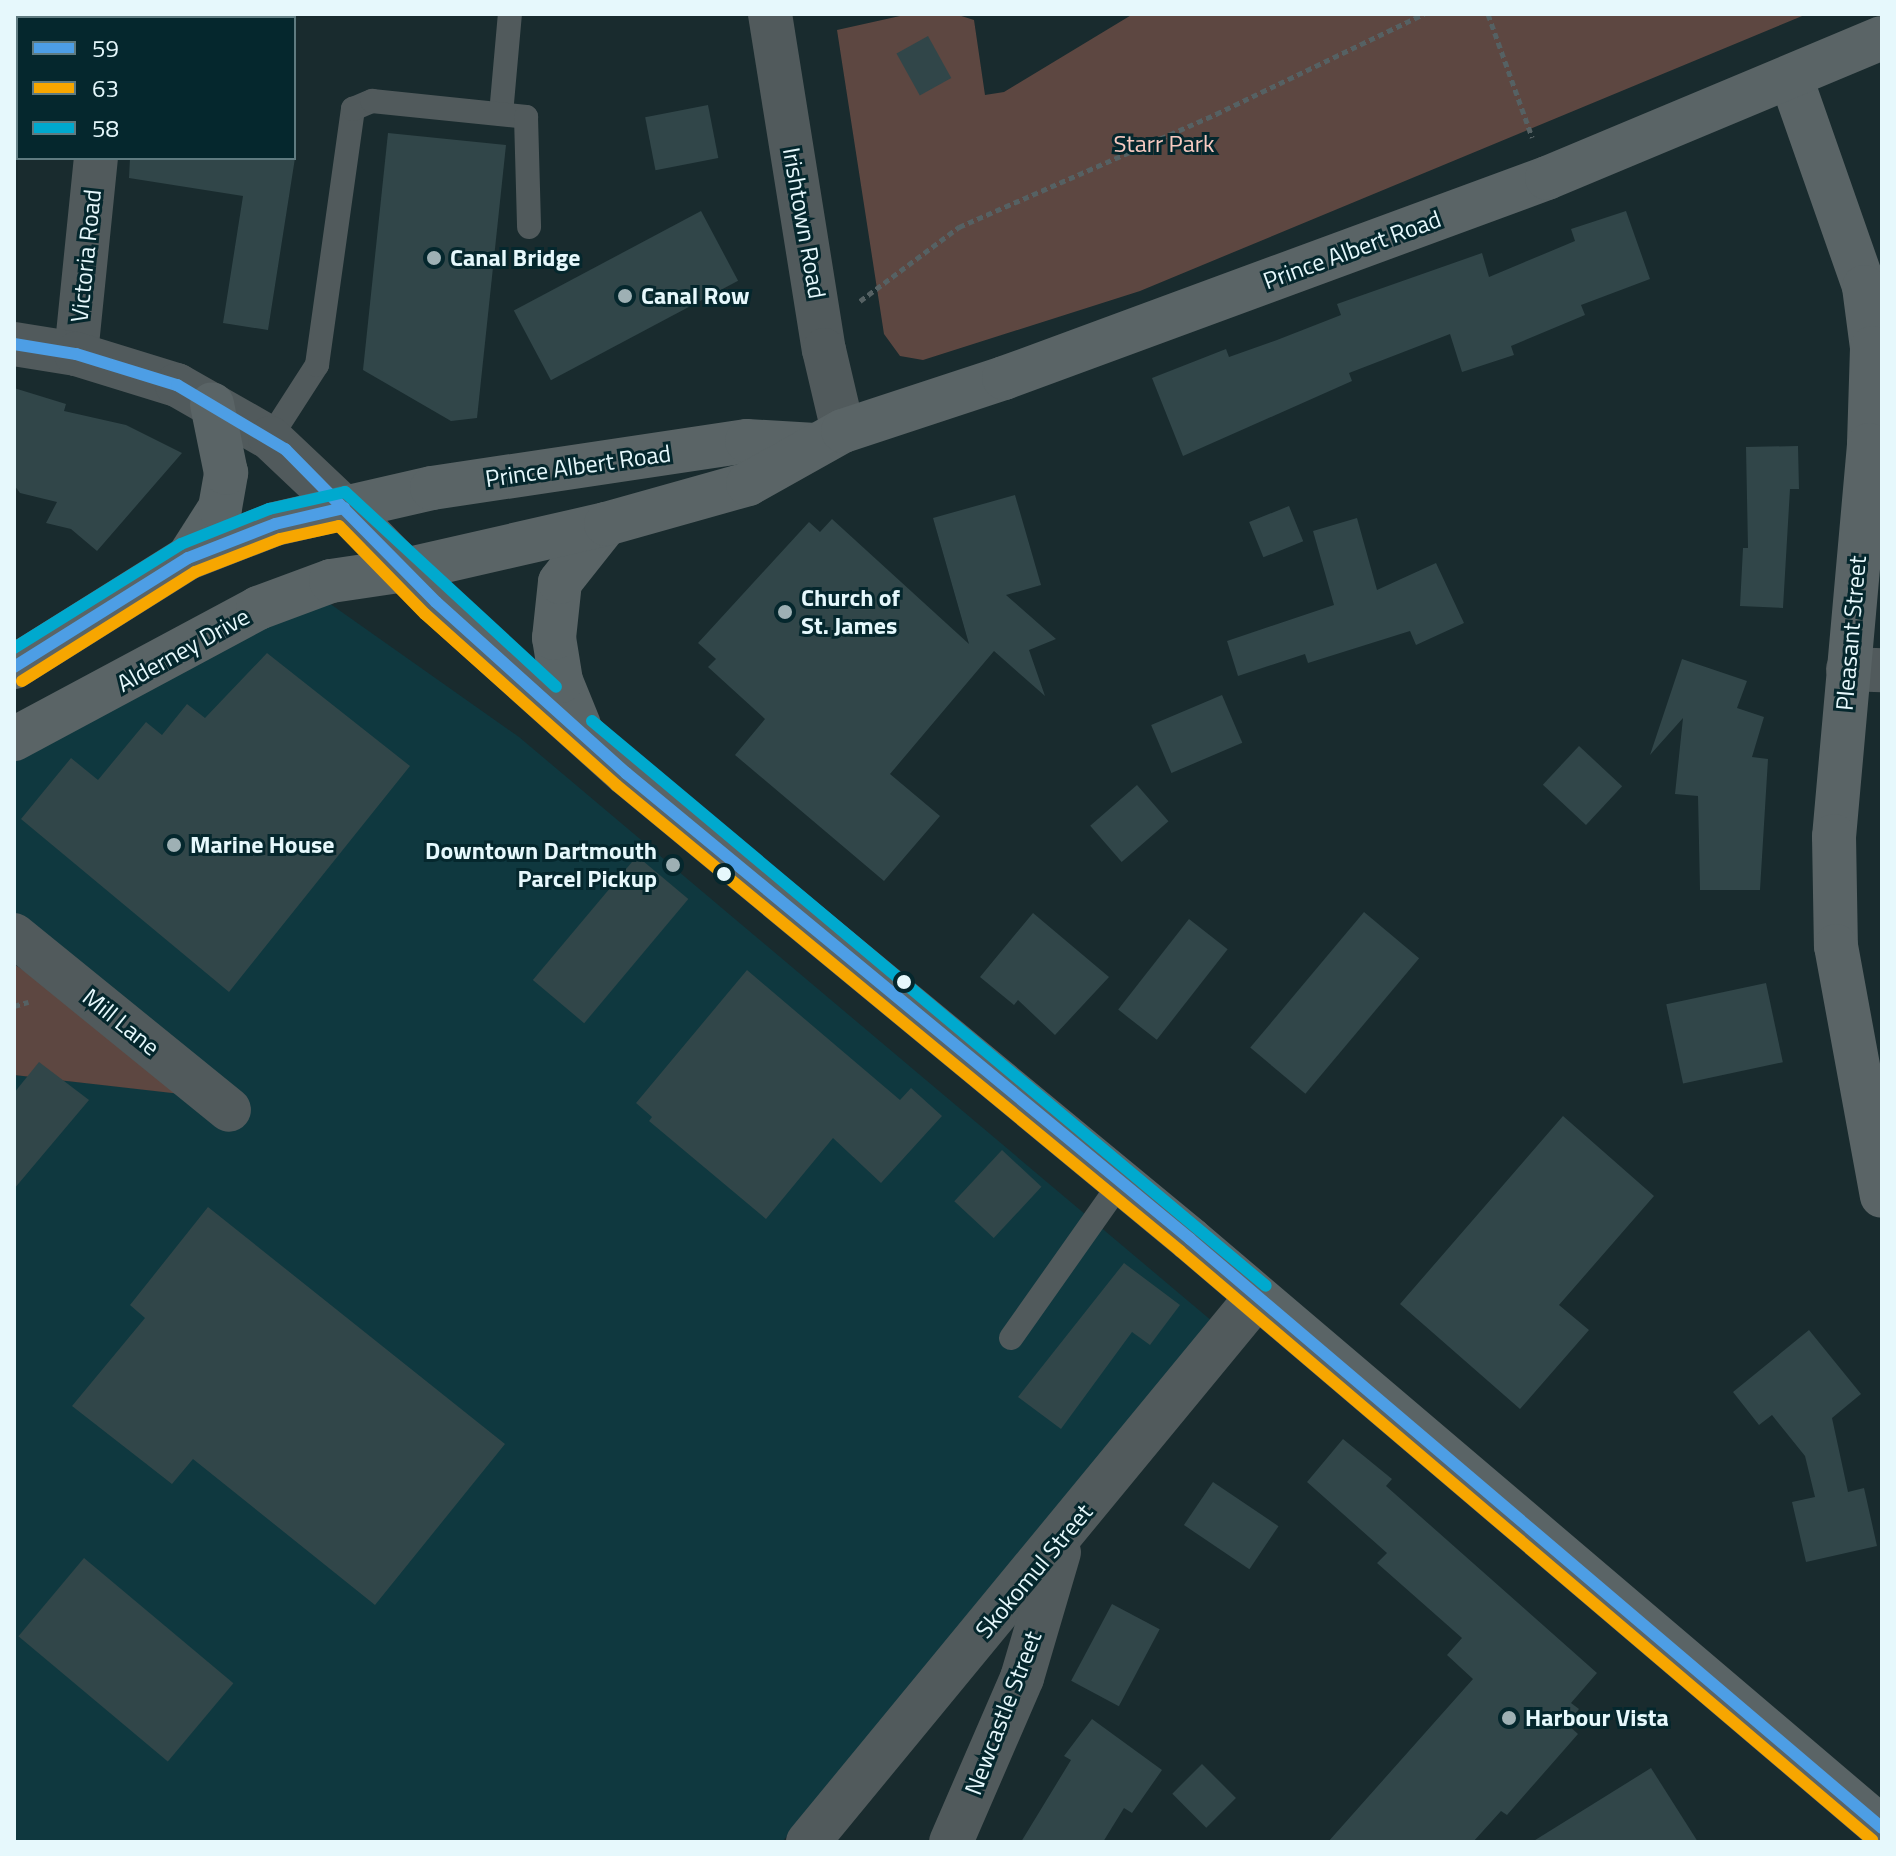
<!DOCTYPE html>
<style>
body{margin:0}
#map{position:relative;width:1896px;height:1856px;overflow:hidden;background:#192b2e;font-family:"Titillium Web",sans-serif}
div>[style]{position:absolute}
.built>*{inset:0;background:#0f383f}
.green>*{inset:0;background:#5d4741}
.building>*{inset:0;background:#314649;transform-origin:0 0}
.path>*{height:5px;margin-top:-2.5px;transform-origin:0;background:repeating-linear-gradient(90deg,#556163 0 6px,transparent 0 10px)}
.service>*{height:24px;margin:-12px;padding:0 12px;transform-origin:12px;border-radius:12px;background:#515a5c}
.minor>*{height:44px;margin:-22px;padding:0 22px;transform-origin:22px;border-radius:22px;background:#515a5c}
.tertiary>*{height:44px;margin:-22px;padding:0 22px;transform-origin:22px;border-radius:22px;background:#515a5c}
.secondary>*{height:44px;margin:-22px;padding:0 22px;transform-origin:22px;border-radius:22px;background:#5a6466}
.bus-1>*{height:12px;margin:-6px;padding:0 6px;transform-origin:6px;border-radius:6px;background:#4d9ee5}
.bus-2>*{height:12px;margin:-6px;padding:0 6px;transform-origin:6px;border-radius:6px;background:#f7a600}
.bus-3>*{height:12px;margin:-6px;padding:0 6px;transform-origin:6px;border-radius:6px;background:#00a9ce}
.dots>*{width:22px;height:22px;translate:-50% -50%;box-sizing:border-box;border:4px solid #05272d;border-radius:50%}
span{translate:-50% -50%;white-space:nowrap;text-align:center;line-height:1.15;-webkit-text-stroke:6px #05272d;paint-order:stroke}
.park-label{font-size:24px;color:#f8cac0}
.street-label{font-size:24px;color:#e6f8fc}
.poi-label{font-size:24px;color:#e6f8fc;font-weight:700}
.left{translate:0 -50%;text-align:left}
.right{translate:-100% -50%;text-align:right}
.frame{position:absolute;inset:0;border:16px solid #e6f8fc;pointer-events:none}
.legend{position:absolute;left:16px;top:16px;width:280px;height:144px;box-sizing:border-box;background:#05272d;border:2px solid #5f7b80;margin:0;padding:10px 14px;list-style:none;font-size:24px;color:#e6f8fc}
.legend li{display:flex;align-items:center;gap:16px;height:40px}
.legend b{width:40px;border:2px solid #5f7b80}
</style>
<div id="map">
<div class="built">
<div style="clip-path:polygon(312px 591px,519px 737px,1219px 1327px,782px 1842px,14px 1842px,14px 1075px,214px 1097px,14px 964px,14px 739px)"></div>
</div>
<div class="green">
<div style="clip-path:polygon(909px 14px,955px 14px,974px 20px,985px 95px,1004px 92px,1133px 14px,1807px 14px,1140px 291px,923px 360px,900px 356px,884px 334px,837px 30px)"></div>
<div style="clip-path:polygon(14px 964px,216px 1098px,14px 1075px)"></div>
</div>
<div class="building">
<div style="left:928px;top:36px;width:48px;height:36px;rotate:61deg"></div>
<div style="left:708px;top:105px;width:54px;height:64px;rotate:79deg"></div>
<div style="clip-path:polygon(388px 133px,506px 145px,477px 418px,451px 421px,363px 370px)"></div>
<div style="clip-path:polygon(130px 158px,295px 158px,268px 330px,223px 323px,243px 196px,129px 178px)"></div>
<div style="left:701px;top:211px;width:79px;height:212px;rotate:62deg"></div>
<div style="clip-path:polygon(1626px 211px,1650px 279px,1581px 305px,1585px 315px,1511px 346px,1514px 355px,1462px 372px,1450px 334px,1349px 373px,1352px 381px,1183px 456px,1152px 378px,1226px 349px,1229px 357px,1277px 340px,1341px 315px,1337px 304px,1482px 253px,1489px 277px,1575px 241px,1571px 229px)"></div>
<div style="clip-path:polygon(14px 388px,66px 404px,64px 411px,126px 425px,182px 453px,97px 551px,71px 529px,46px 523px,57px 502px,20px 493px,14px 485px)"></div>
<div style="clip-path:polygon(1798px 446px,1799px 489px,1790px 489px,1783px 608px,1740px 606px,1743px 548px,1748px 548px,1746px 447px)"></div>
<div style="clip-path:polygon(1015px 495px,1041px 585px,1006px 595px,1056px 639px,1029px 650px,1045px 696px,994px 651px,890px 774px,940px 816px,884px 881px,735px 755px,765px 719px,708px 667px,716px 659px,698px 643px,809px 522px,820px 532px,832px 519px,969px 644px,933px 518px)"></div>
<div style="left:1289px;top:506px;width:38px;height:43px;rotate:68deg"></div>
<div style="clip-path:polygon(1357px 518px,1377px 590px,1436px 563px,1464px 623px,1416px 645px,1410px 631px,1308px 663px,1305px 654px,1238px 676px,1227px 641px,1334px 605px,1313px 531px)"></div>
<div style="clip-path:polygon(267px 653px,410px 766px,229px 992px,21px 819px,71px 758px,98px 780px,146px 722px,162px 735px,187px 704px,205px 718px)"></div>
<div style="clip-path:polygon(1682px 659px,1747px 681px,1737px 708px,1764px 717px,1752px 757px,1768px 759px,1760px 890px,1700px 890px,1698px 796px,1675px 794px,1683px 718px,1650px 755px)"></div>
<div style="left:1222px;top:695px;width:52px;height:77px;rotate:67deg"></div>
<div style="left:1579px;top:746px;width:59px;height:53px;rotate:43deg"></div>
<div style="left:1137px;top:785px;width:48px;height:62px;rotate:49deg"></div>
<div style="left:637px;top:856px;width:67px;height:162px;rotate:40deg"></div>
<div style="left:1364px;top:912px;width:72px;height:177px;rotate:40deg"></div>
<div style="clip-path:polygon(1033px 913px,1109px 977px,1055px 1035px,1018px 1000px,1014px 1005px,980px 977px)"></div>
<div style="left:1189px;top:919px;width:49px;height:115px;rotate:38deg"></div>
<div style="clip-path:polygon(747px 970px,900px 1100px,911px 1088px,942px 1116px,881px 1183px,833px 1138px,766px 1219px,649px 1121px,652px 1117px,636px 1103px)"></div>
<div style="left:1766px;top:983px;width:81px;height:102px;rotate:78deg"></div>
<div style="clip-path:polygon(39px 1062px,89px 1100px,14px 1189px,14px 1093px)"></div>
<div style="clip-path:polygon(1563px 1116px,1654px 1196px,1559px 1305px,1589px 1330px,1520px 1409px,1400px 1304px)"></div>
<div style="left:1002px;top:1150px;width:54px;height:70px;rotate:43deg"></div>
<div style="clip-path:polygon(208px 1207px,505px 1444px,375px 1605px,193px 1459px,172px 1484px,72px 1406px,145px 1318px,130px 1305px)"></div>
<div style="clip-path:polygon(1124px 1263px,1180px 1305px,1150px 1345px,1132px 1332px,1061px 1429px,1018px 1397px)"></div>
<div style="clip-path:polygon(1809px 1330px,1861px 1394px,1832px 1418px,1848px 1492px,1864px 1488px,1877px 1546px,1806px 1562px,1792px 1502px,1815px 1497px,1805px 1456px,1772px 1415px,1759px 1425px,1733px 1392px)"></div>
<div style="clip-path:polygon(1343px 1439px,1392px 1479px,1386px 1486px,1597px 1673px,1571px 1703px,1579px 1709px,1567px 1724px,1578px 1734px,1507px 1815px,1501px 1811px,1473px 1842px,1328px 1842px,1473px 1679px,1447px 1655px,1462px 1638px,1377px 1563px,1387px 1553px,1307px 1482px)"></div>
<div style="left:1213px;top:1482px;width:79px;height:52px;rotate:34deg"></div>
<div style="left:84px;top:1558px;width:195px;height:102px;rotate:40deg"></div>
<div style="left:1112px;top:1604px;width:54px;height:87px;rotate:28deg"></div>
<div style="clip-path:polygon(1092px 1719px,1162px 1770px,1132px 1813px,1124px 1808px,1103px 1842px,1021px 1842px,1071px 1760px,1064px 1756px)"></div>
<div style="left:1202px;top:1764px;width:48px;height:42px;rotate:45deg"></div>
<div style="clip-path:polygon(1651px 1768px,1698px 1842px,1532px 1842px)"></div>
</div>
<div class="path">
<div style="left:1488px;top:14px;width:131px;rotate:70.3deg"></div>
<div style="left:860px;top:301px;width:124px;rotate:-36.8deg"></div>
<div style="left:959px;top:227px;width:281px;rotate:-23.7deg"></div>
<div style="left:1216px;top:114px;width:231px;rotate:-25.7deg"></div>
<div style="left:14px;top:1006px;width:15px;rotate:-16deg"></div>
</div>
<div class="service">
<div style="left:14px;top:102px;width:4px;rotate:14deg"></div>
<div style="left:501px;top:114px;width:100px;rotate:-84.9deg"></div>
<div style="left:270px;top:438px;width:87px;rotate:-57.2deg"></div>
<div style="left:317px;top:365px;width:259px;rotate:-82deg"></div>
<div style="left:353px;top:109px;width:21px;rotate:-23deg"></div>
<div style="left:372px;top:101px;width:155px;rotate:5.9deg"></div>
<div style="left:526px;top:117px;width:110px;rotate:88.4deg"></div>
<div style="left:1011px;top:1338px;width:191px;rotate:-54.8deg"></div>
</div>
<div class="minor">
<div style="left:770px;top:14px;width:340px;rotate:80.9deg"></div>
<div style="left:824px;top:350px;width:83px;rotate:76.8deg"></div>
<div style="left:111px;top:18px;width:4px;rotate:-90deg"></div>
<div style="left:76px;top:354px;width:197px;rotate:-84.2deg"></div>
<div style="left:1848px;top:669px;width:34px;rotate:2deg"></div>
<div style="left:14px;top:935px;width:277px;rotate:39.1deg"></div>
<div style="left:808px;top:1842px;width:705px;rotate:-50.53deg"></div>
<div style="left:951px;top:1842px;width:179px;rotate:-66.6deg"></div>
<div style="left:1022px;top:1678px;width:131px;rotate:-73.6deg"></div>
</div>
<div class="tertiary">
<div style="left:14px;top:344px;width:63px;rotate:9.2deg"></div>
<div style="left:76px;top:354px;width:106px;rotate:17.1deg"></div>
<div style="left:177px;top:385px;width:107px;rotate:29.7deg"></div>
<div style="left:270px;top:438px;width:102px;rotate:43.4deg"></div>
</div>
<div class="secondary">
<div style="left:1791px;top:78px;width:221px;rotate:70.7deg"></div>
<div style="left:1864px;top:287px;width:62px;rotate:82.5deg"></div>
<div style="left:1872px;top:348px;width:97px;rotate:91.8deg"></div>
<div style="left:1869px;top:445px;width:393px;rotate:95.1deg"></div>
<div style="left:1834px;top:836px;width:110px;rotate:89deg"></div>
<div style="left:1836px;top:946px;width:254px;rotate:79.6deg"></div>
<div style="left:344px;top:508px;width:132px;rotate:45.6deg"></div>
<div style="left:436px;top:602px;width:256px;rotate:42deg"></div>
<div style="left:626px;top:773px;width:732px;rotate:39.56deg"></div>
<div style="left:1190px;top:1239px;width:909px;rotate:40.4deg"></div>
<div style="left:188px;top:558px;width:59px;rotate:-57.4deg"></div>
<div style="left:220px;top:508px;width:36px;rotate:-80deg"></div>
<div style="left:226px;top:473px;width:70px;rotate:-101.5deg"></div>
<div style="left:14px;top:667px;width:205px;rotate:-32.1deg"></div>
<div style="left:188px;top:558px;width:93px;rotate:-21.3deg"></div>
<div style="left:275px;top:524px;width:161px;rotate:-12.9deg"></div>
<div style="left:432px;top:488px;width:318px;rotate:-8.5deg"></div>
<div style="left:747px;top:441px;width:68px;rotate:3.4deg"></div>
<div style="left:579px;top:725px;width:48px;rotate:-112.2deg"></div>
<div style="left:561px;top:681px;width:44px;rotate:-99.2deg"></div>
<div style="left:554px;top:638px;width:56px;rotate:-83.9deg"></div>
<div style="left:560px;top:582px;width:74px;rotate:-51.6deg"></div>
<div style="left:14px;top:739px;width:277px;rotate:-28.2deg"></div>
<div style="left:258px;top:608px;width:78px;rotate:-20.3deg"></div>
<div style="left:331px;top:581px;width:75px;rotate:-8.5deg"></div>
<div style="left:405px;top:570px;width:206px;rotate:-12.9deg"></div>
<div style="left:606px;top:524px;width:148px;rotate:-15.7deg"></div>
<div style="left:748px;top:484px;width:109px;rotate:-29.2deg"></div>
<div style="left:843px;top:431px;width:169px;rotate:-18.2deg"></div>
<div style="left:1004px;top:378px;width:579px;rotate:-20.22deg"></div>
<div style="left:1547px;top:178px;width:363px;rotate:-22.7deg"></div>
</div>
<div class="bus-1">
<div style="left:14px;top:344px;width:63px;rotate:9.2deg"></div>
<div style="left:76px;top:354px;width:106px;rotate:17.1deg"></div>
<div style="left:177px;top:385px;width:126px;rotate:30.7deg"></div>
<div style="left:285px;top:449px;width:215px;rotate:45.4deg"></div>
<div style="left:436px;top:602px;width:256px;rotate:42deg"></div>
<div style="left:626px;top:773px;width:732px;rotate:39.56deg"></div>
<div style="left:1190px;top:1239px;width:909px;rotate:40.4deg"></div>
<div style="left:14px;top:667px;width:205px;rotate:-32.1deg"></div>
<div style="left:188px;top:558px;width:93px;rotate:-21.3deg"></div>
<div style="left:275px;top:524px;width:71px;rotate:-13.1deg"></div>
</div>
<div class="bus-2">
<div style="left:22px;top:681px;width:204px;rotate:-32.2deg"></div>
<div style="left:195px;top:572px;width:91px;rotate:-21.2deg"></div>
<div style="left:280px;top:539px;width:60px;rotate:-12.4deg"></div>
<div style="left:339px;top:526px;width:123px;rotate:45.7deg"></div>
<div style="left:425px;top:614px;width:256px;rotate:41.8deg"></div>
<div style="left:616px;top:785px;width:732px;rotate:39.56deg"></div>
<div style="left:1180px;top:1251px;width:909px;rotate:40.4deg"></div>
</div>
<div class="bus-3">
<div style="left:14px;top:648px;width:197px;rotate:-31.9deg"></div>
<div style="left:181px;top:544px;width:95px;rotate:-21.7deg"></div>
<div style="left:269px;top:509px;width:78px;rotate:-12.6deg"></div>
<div style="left:345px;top:492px;width:287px;rotate:42.7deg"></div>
<div style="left:592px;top:721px;width:879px;rotate:39.97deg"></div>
</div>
<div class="dots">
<div style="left:434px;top:258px;background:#9eb0b4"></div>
<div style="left:625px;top:296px;background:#9eb0b4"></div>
<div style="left:785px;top:612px;background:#9eb0b4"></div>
<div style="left:174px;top:845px;background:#9eb0b4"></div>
<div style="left:673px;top:865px;background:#9eb0b4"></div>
<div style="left:724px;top:874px;background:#e6f8fc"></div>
<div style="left:904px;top:982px;background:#e6f8fc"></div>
<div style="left:1509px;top:1718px;background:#9eb0b4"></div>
</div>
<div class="park-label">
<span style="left:1164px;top:144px">Starr Park</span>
</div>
<div class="street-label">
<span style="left:804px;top:223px;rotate:80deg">Irishtown Road</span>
<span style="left:1352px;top:250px;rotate:-20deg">Prince Albert Road</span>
<span style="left:86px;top:256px;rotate:-84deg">Victoria Road</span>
<span style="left:578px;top:466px;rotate:-8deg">Prince Albert Road</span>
<span style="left:1851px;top:633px;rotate:-85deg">Pleasant Street</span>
<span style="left:183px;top:650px;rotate:-29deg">Alderney Drive</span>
<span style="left:121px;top:1022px;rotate:39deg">Mill Lane</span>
<span style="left:1034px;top:1571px;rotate:-50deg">Skokomul Street</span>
<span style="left:1003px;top:1713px;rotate:-69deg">Newcastle Street</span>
</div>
<div class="poi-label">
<span class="left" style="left:450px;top:258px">Canal Bridge</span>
<span class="left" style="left:641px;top:296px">Canal Row</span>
<span class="left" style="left:801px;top:612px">Church of<br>St. James</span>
<span class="left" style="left:190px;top:845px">Marine House</span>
<span class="right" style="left:657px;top:865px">Downtown Dartmouth<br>Parcel Pickup</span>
<span class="left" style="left:1525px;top:1718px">Harbour Vista</span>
</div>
<div class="frame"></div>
<ul class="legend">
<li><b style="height:10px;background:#4d9ee5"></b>59</li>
<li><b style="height:10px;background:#f7a600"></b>63</li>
<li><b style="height:10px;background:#00a9ce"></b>58</li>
</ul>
</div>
